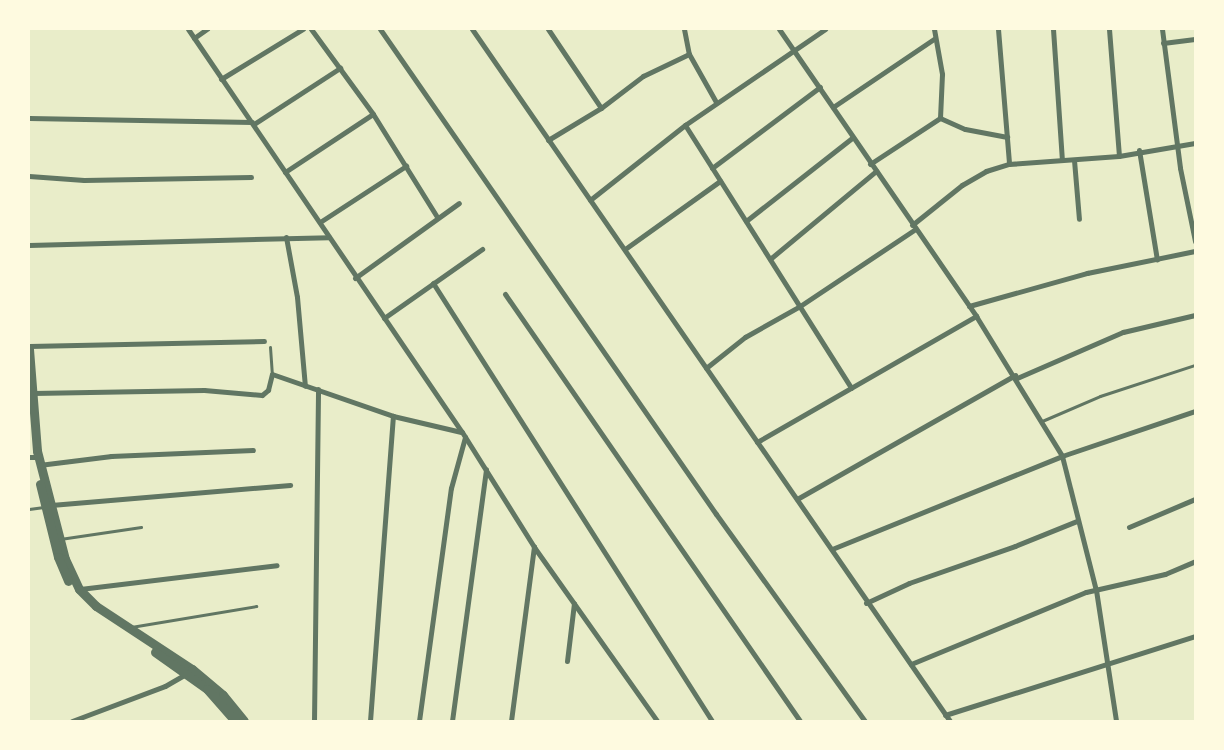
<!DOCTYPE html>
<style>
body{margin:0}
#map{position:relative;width:1224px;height:750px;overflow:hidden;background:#e9edc9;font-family:"Source Sans 3",sans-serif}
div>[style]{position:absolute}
.service>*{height:3px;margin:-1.5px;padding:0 1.5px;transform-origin:1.5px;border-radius:1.5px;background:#617663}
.minor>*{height:5px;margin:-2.5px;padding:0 2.5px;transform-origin:2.5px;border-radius:2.5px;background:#617663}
.tertiary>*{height:9px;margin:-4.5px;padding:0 4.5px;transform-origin:4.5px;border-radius:4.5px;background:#617663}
span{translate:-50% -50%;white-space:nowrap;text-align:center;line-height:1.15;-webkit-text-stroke:5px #fefae0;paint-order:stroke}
.frame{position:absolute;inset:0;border:30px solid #fefae0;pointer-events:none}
</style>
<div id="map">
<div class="service">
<div style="left:270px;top:347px;width:27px;rotate:86deg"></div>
<div style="left:1042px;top:421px;width:63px;rotate:-23.3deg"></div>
<div style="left:1100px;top:396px;width:100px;rotate:-18.1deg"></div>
<div style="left:29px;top:509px;width:15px;rotate:-8deg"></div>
<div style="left:60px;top:539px;width:82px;rotate:-8.4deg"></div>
<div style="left:131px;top:627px;width:127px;rotate:-9.5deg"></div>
</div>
<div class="minor">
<div style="left:188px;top:29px;width:487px;rotate:55.8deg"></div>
<div style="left:462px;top:432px;width:136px;rotate:57.9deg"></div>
<div style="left:534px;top:547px;width:213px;rotate:54.7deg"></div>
<div style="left:311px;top:29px;width:105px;rotate:53.9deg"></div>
<div style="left:373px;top:114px;width:121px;rotate:58.1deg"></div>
<div style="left:380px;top:29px;width:590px;rotate:55.29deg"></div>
<div style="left:716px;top:514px;width:255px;rotate:54.3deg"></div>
<div style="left:472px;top:29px;width:841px;rotate:55.37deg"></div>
<div style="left:548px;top:29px;width:95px;rotate:56.1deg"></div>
<div style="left:684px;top:29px;width:25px;rotate:79deg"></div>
<div style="left:689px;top:54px;width:55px;rotate:60.6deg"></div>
<div style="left:779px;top:29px;width:348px;rotate:55.5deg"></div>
<div style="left:976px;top:316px;width:164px;rotate:58.4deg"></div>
<div style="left:1062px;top:456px;width:138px;rotate:75.8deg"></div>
<div style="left:1096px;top:590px;width:133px;rotate:81.3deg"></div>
<div style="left:934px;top:29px;width:46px;rotate:79.9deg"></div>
<div style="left:942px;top:74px;width:44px;rotate:92.6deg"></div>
<div style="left:940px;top:118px;width:27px;rotate:24deg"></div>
<div style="left:965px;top:129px;width:43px;rotate:10.8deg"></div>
<div style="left:998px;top:29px;width:135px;rotate:85.3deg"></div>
<div style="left:1053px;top:29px;width:131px;rotate:86.1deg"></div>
<div style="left:1109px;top:29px;width:127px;rotate:85.5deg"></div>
<div style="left:1162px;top:29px;width:140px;rotate:82.6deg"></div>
<div style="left:1180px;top:168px;width:75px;rotate:78.4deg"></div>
<div style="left:194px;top:38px;width:16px;rotate:-35deg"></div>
<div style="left:1163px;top:43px;width:32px;rotate:-7deg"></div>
<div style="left:221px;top:79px;width:96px;rotate:-31.4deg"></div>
<div style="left:833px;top:107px;width:122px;rotate:-34deg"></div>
<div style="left:29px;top:118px;width:223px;rotate:1deg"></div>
<div style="left:254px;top:124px;width:103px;rotate:-33.1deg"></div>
<div style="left:685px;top:125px;width:311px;rotate:57.7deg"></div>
<div style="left:548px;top:140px;width:62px;rotate:-31.1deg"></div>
<div style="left:601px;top:108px;width:53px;rotate:-37.3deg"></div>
<div style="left:643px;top:76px;width:51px;rotate:-25.6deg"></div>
<div style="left:1139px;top:150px;width:111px;rotate:80.7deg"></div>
<div style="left:1074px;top:160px;width:59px;rotate:85.2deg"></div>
<div style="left:870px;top:164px;width:84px;rotate:-33.3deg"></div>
<div style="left:712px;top:168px;width:135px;rotate:-36.9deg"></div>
<div style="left:285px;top:172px;width:105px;rotate:-33.4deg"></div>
<div style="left:29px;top:176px;width:55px;rotate:4.2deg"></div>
<div style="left:84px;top:180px;width:167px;rotate:-1deg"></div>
<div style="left:590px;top:200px;width:121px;rotate:-38.3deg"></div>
<div style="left:685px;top:125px;width:170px;rotate:-34.4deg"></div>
<div style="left:746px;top:221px;width:135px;rotate:-38.1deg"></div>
<div style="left:320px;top:222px;width:103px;rotate:-33.1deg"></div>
<div style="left:912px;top:225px;width:64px;rotate:-38.7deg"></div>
<div style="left:962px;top:185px;width:28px;rotate:-30deg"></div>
<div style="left:986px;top:171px;width:24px;rotate:-17deg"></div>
<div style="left:1009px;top:164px;width:110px;rotate:-4.2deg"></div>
<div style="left:1119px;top:156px;width:77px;rotate:-9.7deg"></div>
<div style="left:286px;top:237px;width:61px;rotate:79.6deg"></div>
<div style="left:297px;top:297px;width:89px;rotate:84.9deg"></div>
<div style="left:29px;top:245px;width:300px;rotate:-1.5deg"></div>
<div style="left:625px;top:249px;width:117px;rotate:-35.6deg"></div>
<div style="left:770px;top:259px;width:138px;rotate:-39.7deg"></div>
<div style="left:355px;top:278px;width:128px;rotate:-35.8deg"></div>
<div style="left:433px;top:283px;width:519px;rotate:57.5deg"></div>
<div style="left:505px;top:294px;width:519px;rotate:55.36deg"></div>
<div style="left:969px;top:306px;width:123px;rotate:-15.6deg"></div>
<div style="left:1087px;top:273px;width:110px;rotate:-11.5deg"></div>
<div style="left:384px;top:318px;width:120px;rotate:-35.1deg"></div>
<div style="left:29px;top:346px;width:235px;rotate:-1.2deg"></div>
<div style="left:706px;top:368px;width:50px;rotate:-38.5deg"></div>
<div style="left:745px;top:337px;width:63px;rotate:-29.4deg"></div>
<div style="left:800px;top:306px;width:137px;rotate:-33.7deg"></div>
<div style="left:1017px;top:378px;width:116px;rotate:-23.5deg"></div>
<div style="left:1123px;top:332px;width:74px;rotate:-13.3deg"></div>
<div style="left:33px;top:393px;width:171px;rotate:-1deg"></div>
<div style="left:204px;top:390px;width:58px;rotate:4.9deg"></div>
<div style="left:262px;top:395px;width:8px;rotate:-40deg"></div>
<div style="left:268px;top:390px;width:16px;rotate:-76deg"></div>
<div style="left:272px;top:374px;width:128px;rotate:19.1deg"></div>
<div style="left:757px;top:442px;width:253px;rotate:-29.9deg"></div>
<div style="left:29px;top:457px;width:10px"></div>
<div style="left:39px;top:465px;width:73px;rotate:-7.1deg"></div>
<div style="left:111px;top:456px;width:142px;rotate:-2.4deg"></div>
<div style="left:797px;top:499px;width:251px;rotate:-29.6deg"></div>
<div style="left:51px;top:505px;width:240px;rotate:-4.8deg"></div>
<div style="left:1129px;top:527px;width:72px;rotate:-23deg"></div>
<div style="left:832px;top:549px;width:248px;rotate:-22deg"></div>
<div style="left:1062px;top:456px;width:140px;rotate:-18.7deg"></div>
<div style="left:80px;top:589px;width:198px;rotate:-6.9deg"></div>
<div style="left:866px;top:603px;width:47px;rotate:-24.9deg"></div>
<div style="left:909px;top:583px;width:112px;rotate:-19.2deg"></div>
<div style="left:1015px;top:546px;width:67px;rotate:-22deg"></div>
<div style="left:567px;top:661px;width:58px;rotate:-83.1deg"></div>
<div style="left:911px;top:664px;width:189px;rotate:-22.4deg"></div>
<div style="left:1086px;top:592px;width:81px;rotate:-12.8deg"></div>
<div style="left:1165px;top:574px;width:33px;rotate:-23deg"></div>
<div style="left:945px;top:715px;width:262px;rotate:-17.5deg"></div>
<div style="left:72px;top:721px;width:99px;rotate:-20.6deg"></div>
<div style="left:165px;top:686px;width:24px;rotate:-30deg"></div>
<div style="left:314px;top:721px;width:332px;rotate:-89.3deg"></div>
<div style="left:370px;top:721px;width:306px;rotate:-85.7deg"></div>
<div style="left:393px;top:416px;width:70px;rotate:13.2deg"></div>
<div style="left:419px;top:721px;width:235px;rotate:-82.2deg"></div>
<div style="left:451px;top:488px;width:53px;rotate:-74.6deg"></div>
<div style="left:452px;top:721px;width:254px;rotate:-82.3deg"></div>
<div style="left:511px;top:721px;width:176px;rotate:-82.5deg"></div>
</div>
<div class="tertiary">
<div style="left:29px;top:349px;width:102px;rotate:85.5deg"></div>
<div style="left:37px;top:451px;width:112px;rotate:75.5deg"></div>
<div style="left:65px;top:559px;width:33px;rotate:65deg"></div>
<div style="left:79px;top:589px;width:24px;rotate:45deg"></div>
<div style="left:96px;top:606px;width:115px;rotate:33.3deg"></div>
<div style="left:192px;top:669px;width:40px;rotate:40deg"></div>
<div style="left:223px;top:695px;width:33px;rotate:51deg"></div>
<div style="left:40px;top:484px;width:75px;rotate:76.1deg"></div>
<div style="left:58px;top:557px;width:26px;rotate:67deg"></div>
<div style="left:155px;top:652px;width:64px;rotate:35.4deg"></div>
<div style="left:207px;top:689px;width:43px;rotate:48.8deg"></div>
</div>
<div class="frame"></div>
</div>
